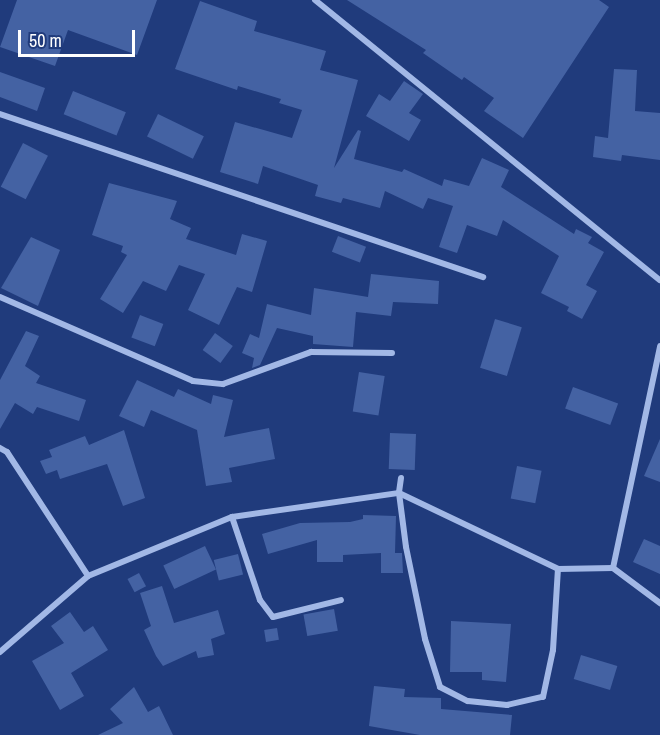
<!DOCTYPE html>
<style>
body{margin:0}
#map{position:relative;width:660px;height:735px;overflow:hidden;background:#203b7c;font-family:"Archivo Narrow",sans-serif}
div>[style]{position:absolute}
.building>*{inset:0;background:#4462a3;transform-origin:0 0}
.street>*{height:6px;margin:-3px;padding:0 3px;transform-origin:3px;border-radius:3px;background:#a2b8e6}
span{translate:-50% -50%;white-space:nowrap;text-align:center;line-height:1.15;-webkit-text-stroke:6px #203b7c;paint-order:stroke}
.scale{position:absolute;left:18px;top:30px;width:117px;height:27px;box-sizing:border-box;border:3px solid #fff;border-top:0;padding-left:8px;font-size:18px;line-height:21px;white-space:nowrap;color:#fff;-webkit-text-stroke:4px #203b7c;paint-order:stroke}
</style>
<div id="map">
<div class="building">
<div style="clip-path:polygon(17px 0,157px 0,137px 55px,68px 30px,55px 66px,0 47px)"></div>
<div style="clip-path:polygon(347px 0,599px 0,609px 7px,523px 138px,484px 111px,494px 98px,464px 77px,462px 80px,423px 53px,426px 50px)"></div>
<div style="clip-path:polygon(200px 1px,257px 21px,254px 31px,326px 51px,320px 70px,358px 80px,334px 168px,358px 130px,361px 131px,354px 159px,402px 172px,404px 169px,442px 186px,444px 179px,469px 186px,482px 158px,509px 170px,501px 187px,574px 234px,576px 229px,592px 237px,588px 243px,604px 252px,586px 285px,597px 291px,582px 319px,567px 311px,569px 307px,541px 293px,559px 256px,503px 220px,497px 236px,467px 225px,457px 253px,439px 247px,453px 206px,428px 198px,423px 209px,385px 191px,380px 208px,343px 198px,341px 203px,315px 196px,318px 185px,263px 166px,258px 184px,220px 172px,235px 122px,292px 138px,302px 110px,279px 103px,281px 99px,238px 86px,237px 90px,175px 69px)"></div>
<div style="clip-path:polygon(614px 69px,637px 70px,635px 111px,660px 113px,660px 160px,622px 155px,621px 161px,593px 157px,595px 136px,608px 138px)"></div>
<div style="clip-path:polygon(0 72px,45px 88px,37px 111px,0 97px)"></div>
<div style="clip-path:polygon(404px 81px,423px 94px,409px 113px,421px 120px,409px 141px,366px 116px,379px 94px,390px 101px)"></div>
<div style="left:73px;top:91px;width:57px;height:25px;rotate:22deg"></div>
<div style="left:158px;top:114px;width:51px;height:25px;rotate:26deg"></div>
<div style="left:23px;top:143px;width:28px;height:49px;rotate:27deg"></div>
<div style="clip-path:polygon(109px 183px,177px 201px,170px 219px,191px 228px,186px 239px,236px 255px,242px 234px,267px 241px,252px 292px,237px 287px,219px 325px,188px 310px,205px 274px,179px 265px,166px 291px,143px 281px,123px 313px,100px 299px,127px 255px,121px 252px,123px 246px,92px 235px)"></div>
<div style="left:338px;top:236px;width:30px;height:17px;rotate:21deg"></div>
<div style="clip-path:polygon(31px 237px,60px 250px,38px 306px,1px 288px)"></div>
<div style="clip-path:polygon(371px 274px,439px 281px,438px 304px,393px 302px,391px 316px,356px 312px,353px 347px,313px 344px,313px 336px,277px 328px,260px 365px,252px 368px,254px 358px,242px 353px,250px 334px,259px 338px,267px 304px,311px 315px,314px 288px,368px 297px)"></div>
<div style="left:140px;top:315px;width:25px;height:24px;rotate:21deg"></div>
<div style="left:495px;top:319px;width:28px;height:51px;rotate:17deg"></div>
<div style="clip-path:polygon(26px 331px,39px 336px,25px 366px,40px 376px,36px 383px,86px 400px,79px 421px,37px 407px,33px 414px,15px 403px,0 429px,0 380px)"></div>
<div style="left:215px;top:333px;width:22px;height:21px;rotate:36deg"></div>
<div style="left:359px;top:372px;width:26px;height:40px;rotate:9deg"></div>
<div style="clip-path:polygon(137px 380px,174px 397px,178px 389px,211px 404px,213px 395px,233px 400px,224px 437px,269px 428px,275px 459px,229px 468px,232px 482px,206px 486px,197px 430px,151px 410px,144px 427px,119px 416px)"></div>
<div style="left:573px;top:387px;width:48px;height:23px;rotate:20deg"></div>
<div style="clip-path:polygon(124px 430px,145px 498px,123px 506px,107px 464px,60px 479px,57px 470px,46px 474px,40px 461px,52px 457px,49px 450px,85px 436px,89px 445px)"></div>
<div style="left:390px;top:433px;width:26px;height:36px;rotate:2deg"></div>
<div style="clip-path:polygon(660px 439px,660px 482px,644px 476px)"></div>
<div style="left:517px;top:466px;width:25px;height:33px;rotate:11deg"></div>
<div style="clip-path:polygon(363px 515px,396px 516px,395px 553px,402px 553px,403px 573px,381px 573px,381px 553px,343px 555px,343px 562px,317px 562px,317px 540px,268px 554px,262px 534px,300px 523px,350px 522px,363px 519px)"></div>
<div style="clip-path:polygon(644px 539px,660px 546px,660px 574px,633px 562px)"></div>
<div style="left:205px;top:546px;width:26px;height:46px;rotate:65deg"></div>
<div style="left:238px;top:554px;width:21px;height:25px;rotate:76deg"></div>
<div style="left:139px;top:573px;width:15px;height:13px;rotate:62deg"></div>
<div style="clip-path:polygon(162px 586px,174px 623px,218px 610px,225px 634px,211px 639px,214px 655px,198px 658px,196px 651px,163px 666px,156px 656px,144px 630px,151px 626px,140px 593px)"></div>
<div style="left:334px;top:609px;width:22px;height:31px;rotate:80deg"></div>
<div style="clip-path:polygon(70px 612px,84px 632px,93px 626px,108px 650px,71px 673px,84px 696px,60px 710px,32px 661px,64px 643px,51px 626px)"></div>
<div style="clip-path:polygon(451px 621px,511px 624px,506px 682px,482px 680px,482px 672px,450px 672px)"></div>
<div style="left:277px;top:628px;width:12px;height:13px;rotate:81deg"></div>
<div style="left:581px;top:655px;width:38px;height:25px;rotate:17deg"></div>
<div style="clip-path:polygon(374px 686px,405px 689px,404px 697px,441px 698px,441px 709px,512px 715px,510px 735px,420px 735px,369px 726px)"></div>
<div style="clip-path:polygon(134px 687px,148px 712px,159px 706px,173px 735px,98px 735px,123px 723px,110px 709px)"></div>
</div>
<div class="street">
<div style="left:315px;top:0;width:444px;rotate:39.1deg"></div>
<div style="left:0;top:114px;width:510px;rotate:18.65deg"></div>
<div style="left:0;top:297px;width:210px;rotate:23.5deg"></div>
<div style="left:193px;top:381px;width:30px;rotate:6deg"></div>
<div style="left:223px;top:384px;width:94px;rotate:-20deg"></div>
<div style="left:311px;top:352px;width:81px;rotate:0.7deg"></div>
<div style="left:0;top:448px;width:8px;rotate:30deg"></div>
<div style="left:7px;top:452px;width:148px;rotate:56.8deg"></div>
<div style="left:401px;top:478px;width:15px;rotate:98deg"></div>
<div style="left:399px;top:493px;width:54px;rotate:82.6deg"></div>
<div style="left:406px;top:547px;width:94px;rotate:78.3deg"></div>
<div style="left:425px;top:639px;width:50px;rotate:72.6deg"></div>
<div style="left:440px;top:687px;width:31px;rotate:27deg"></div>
<div style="left:468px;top:701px;width:39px;rotate:6deg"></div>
<div style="left:507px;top:705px;width:37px;rotate:-13deg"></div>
<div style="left:543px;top:697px;width:48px;rotate:-78deg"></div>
<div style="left:553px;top:650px;width:81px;rotate:-86.5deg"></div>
<div style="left:232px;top:517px;width:88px;rotate:71.4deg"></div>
<div style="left:260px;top:600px;width:21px;rotate:53deg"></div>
<div style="left:273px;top:617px;width:70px;rotate:-14deg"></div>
<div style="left:613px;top:568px;width:227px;rotate:-78deg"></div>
<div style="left:0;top:652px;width:116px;rotate:-40.8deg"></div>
<div style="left:88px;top:576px;width:156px;rotate:-22.3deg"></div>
<div style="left:232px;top:517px;width:169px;rotate:-8.2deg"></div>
<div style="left:399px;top:493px;width:176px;rotate:25.5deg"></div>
<div style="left:558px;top:569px;width:55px;rotate:-1deg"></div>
<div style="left:613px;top:568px;width:59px;rotate:36.7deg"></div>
</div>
<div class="scale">50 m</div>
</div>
